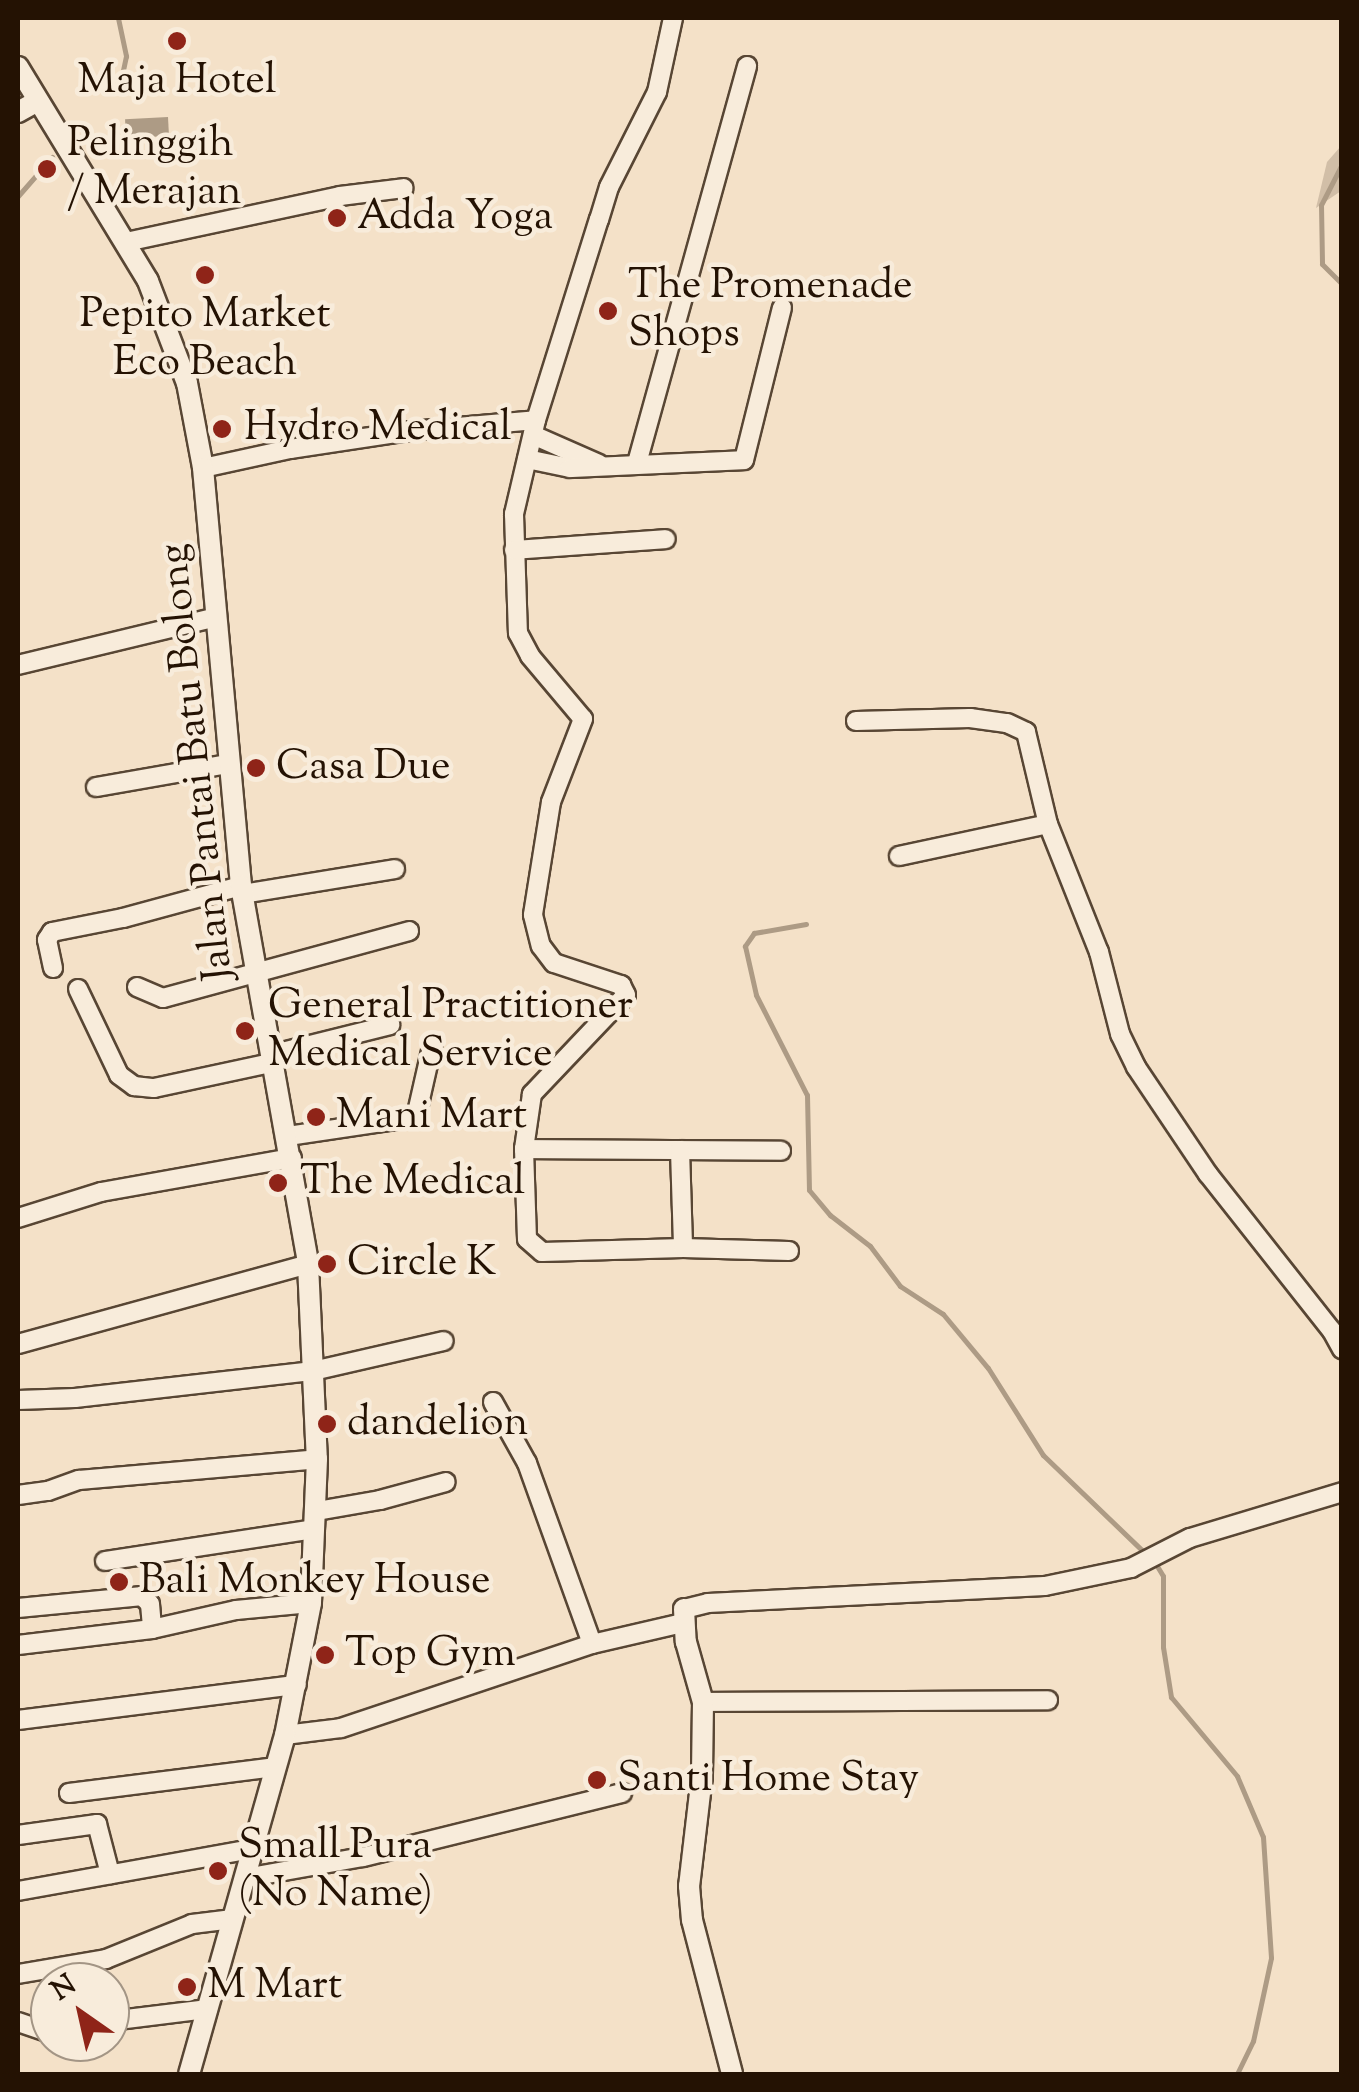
<!DOCTYPE html>
<style>
body{margin:0}
#map{position:relative;width:1359px;height:2092px;overflow:hidden;background:#f4e1c8;font-family:"Sorts Mill Goudy",serif}
div>[style]{position:absolute}
.green>*{inset:0;background:#d1bea7}
.water>*{inset:0;background:#ad9b85;transform-origin:0 0}
.stream>*{height:5px;margin:-2.5px;padding:0 2.5px;transform-origin:2.5px;border-radius:2.5px;background:#ad9b85}
.roads{filter:drop-shadow(2px 0 #584634) drop-shadow(-2px 0 #584634) drop-shadow(0 2px #584634) drop-shadow(0 -2px #584634)}
.minor>*{height:18px;margin:-9px;padding:0 9px;transform-origin:9px;border-radius:9px;background:#f8ecdb}
.tertiary>*{height:20px;margin:-10px;padding:0 10px;transform-origin:10px;border-radius:10px;background:#f8ecdb}
.dots>*{width:28px;height:28px;translate:-50% -50%;box-sizing:border-box;border:5px solid #f8ecdb;border-radius:50%}
span{translate:-50% -50%;white-space:nowrap;text-align:center;line-height:1.15;-webkit-text-stroke:9px #f8ecdb;paint-order:stroke}
.poi-label{font-size:42px;color:#241203}
.left{translate:0 -50%;text-align:left}
.street-label{font-size:42px;color:#241203}
.frame{position:absolute;inset:0;border:20px solid #241203;pointer-events:none}
.north{position:absolute;left:30px;top:1962px;width:100px;height:100px;box-sizing:border-box;background:#f8ecdb;border:2px solid #a39585;border-radius:50%;rotate:326deg;font-size:28px;font-weight:700;line-height:40px;text-align:center;color:#241203}
.north::after{content:'';display:block;margin:auto;width:35px;height:45px;background:#8f2418;clip-path:polygon(50% 0,100% 100%,50% 72%,0 100%)}
</style>
<div id="map">
<div class="green">
<div style="clip-path:polygon(1341px 146px,1341px 191px,1316px 208px,1327px 162px)"></div>
</div>
<div class="water">
<div style="left:168px;top:117px;width:19px;height:43px;rotate:87deg"></div>
</div>
<div class="stream">
<div style="left:118px;top:18px;width:39px;rotate:78deg"></div>
<div style="left:126px;top:56px;width:24px;rotate:102deg"></div>
<div style="left:1342px;top:164px;width:46px;rotate:117.1deg"></div>
<div style="left:1321px;top:205px;width:59px;rotate:89deg"></div>
<div style="left:1322px;top:264px;width:28px;rotate:45deg"></div>
<div style="left:18px;top:196px;width:52px;rotate:-48.9deg"></div>
<div style="left:806px;top:924px;width:53px;rotate:170.2deg"></div>
<div style="left:754px;top:933px;width:16px;rotate:125deg"></div>
<div style="left:745px;top:946px;width:50px;rotate:77.3deg"></div>
<div style="left:756px;top:995px;width:112px;rotate:63deg"></div>
<div style="left:807px;top:1095px;width:95px;rotate:88.8deg"></div>
<div style="left:809px;top:1190px;width:33px;rotate:50deg"></div>
<div style="left:830px;top:1215px;width:51px;rotate:37.8deg"></div>
<div style="left:870px;top:1246px;width:50px;rotate:53.1deg"></div>
<div style="left:900px;top:1286px;width:51px;rotate:33.1deg"></div>
<div style="left:943px;top:1314px;width:70px;rotate:50.2deg"></div>
<div style="left:988px;top:1368px;width:103px;rotate:57.7deg"></div>
<div style="left:1043px;top:1455px;width:143px;rotate:43.9deg"></div>
<div style="left:1154px;top:1561px;width:17px;rotate:59deg"></div>
<div style="left:1163px;top:1576px;width:71px;rotate:90deg"></div>
<div style="left:1163px;top:1647px;width:51px;rotate:80.9deg"></div>
<div style="left:1171px;top:1697px;width:103px;rotate:50.1deg"></div>
<div style="left:1237px;top:1776px;width:66px;rotate:66.9deg"></div>
<div style="left:1263px;top:1837px;width:121px;rotate:86.2deg"></div>
<div style="left:1271px;top:1958px;width:85px;rotate:102.2deg"></div>
<div style="left:1253px;top:2041px;width:37px;rotate:116deg"></div>
</div>
<div class="roads">
<div class="minor">
<div style="left:673px;top:18px;width:76px;rotate:102.2deg"></div>
<div style="left:657px;top:92px;width:106px;rotate:116.8deg"></div>
<div style="left:609px;top:187px;width:34px;rotate:107deg"></div>
<div style="left:599px;top:219px;width:211px;rotate:107.4deg"></div>
<div style="left:536px;top:420px;width:97px;rotate:103.2deg"></div>
<div style="left:514px;top:514px;width:119px;rotate:88.1deg"></div>
<div style="left:518px;top:633px;width:26px;rotate:62deg"></div>
<div style="left:530px;top:656px;width:82px;rotate:49.9deg"></div>
<div style="left:583px;top:719px;width:89px;rotate:111.1deg"></div>
<div style="left:551px;top:802px;width:114px;rotate:99.1deg"></div>
<div style="left:533px;top:915px;width:32px;rotate:76deg"></div>
<div style="left:541px;top:946px;width:21px;rotate:53deg"></div>
<div style="left:554px;top:963px;width:71px;rotate:18.2deg"></div>
<div style="left:621px;top:985px;width:11px;rotate:63deg"></div>
<div style="left:626px;top:995px;width:137px;rotate:133.5deg"></div>
<div style="left:532px;top:1094px;width:56px;rotate:98.3deg"></div>
<div style="left:524px;top:1149px;width:90px;rotate:88.1deg"></div>
<div style="left:527px;top:1239px;width:20px;rotate:41deg"></div>
<div style="left:542px;top:1252px;width:141px;rotate:-1.6deg"></div>
<div style="left:683px;top:1248px;width:106px;rotate:1.6deg"></div>
<div style="left:126px;top:242px;width:219px;rotate:-12.1deg"></div>
<div style="left:340px;top:196px;width:64px;rotate:-7.1deg"></div>
<div style="left:533px;top:435px;width:72px;rotate:23.7deg"></div>
<div style="left:527px;top:459px;width:44px;rotate:11.8deg"></div>
<div style="left:570px;top:468px;width:174px;rotate:-2.6deg"></div>
<div style="left:744px;top:460px;width:157px;rotate:-76deg"></div>
<div style="left:637px;top:463px;width:412px;rotate:-74.5deg"></div>
<div style="left:203px;top:468px;width:89px;rotate:-12.3deg"></div>
<div style="left:290px;top:449px;width:122px;rotate:-8.5deg"></div>
<div style="left:411px;top:431px;width:125px;rotate:-5deg"></div>
<div style="left:514px;top:550px;width:152px;rotate:-4.1deg"></div>
<div style="left:18px;top:665px;width:204px;rotate:-13.6deg"></div>
<div style="left:856px;top:721px;width:114px;rotate:-1.5deg"></div>
<div style="left:970px;top:718px;width:37px;rotate:8deg"></div>
<div style="left:1007px;top:723px;width:21px;rotate:25deg"></div>
<div style="left:1026px;top:732px;width:95px;rotate:76.6deg"></div>
<div style="left:1048px;top:824px;width:138px;rotate:68.3deg"></div>
<div style="left:1099px;top:952px;width:85px;rotate:75.6deg"></div>
<div style="left:1120px;top:1034px;width:37px;rotate:64deg"></div>
<div style="left:1136px;top:1067px;width:129px;rotate:56.1deg"></div>
<div style="left:1208px;top:1174px;width:200px;rotate:51.7deg"></div>
<div style="left:1332px;top:1331px;width:21px;rotate:61deg"></div>
<div style="left:96px;top:787px;width:134px;rotate:-9.9deg"></div>
<div style="left:899px;top:856px;width:152px;rotate:-12.1deg"></div>
<div style="left:243px;top:894px;width:154px;rotate:-9.3deg"></div>
<div style="left:53px;top:968px;width:29px;rotate:-102deg"></div>
<div style="left:47px;top:940px;width:9px;rotate:-58deg"></div>
<div style="left:52px;top:932px;width:72px;rotate:-11.2deg"></div>
<div style="left:123px;top:918px;width:122px;rotate:-15.2deg"></div>
<div style="left:137px;top:987px;width:28px;rotate:23deg"></div>
<div style="left:163px;top:998px;width:255px;rotate:-15.2deg"></div>
<div style="left:78px;top:989px;width:95px;rotate:64.5deg"></div>
<div style="left:119px;top:1075px;width:19px;rotate:36deg"></div>
<div style="left:134px;top:1086px;width:20px;rotate:6deg"></div>
<div style="left:154px;top:1088px;width:124px;rotate:-12.1deg"></div>
<div style="left:274px;top:1054px;width:120px;rotate:-14deg"></div>
<div style="left:288px;top:1136px;width:129px;rotate:-8.4deg"></div>
<div style="left:416px;top:1117px;width:77px;rotate:-77.2deg"></div>
<div style="left:524px;top:1149px;width:257px;rotate:0.4deg"></div>
<div style="left:680px;top:1150px;width:98px;rotate:88.2deg"></div>
<div style="left:18px;top:1218px;width:87px;rotate:-17.4deg"></div>
<div style="left:101px;top:1192px;width:194px;rotate:-10.1deg"></div>
<div style="left:18px;top:1344px;width:301px;rotate:-15.4deg"></div>
<div style="left:18px;top:1400px;width:57px;rotate:-2deg"></div>
<div style="left:75px;top:1398px;width:240px;rotate:-6.5deg"></div>
<div style="left:313px;top:1371px;width:134px;rotate:-12.9deg"></div>
<div style="left:493px;top:1402px;width:70px;rotate:60.9deg"></div>
<div style="left:527px;top:1463px;width:192px;rotate:70.2deg"></div>
<div style="left:18px;top:1495px;width:30px;rotate:-8deg"></div>
<div style="left:48px;top:1491px;width:33px;rotate:-20deg"></div>
<div style="left:79px;top:1480px;width:239px;rotate:-5deg"></div>
<div style="left:317px;top:1511px;width:64px;rotate:-9.9deg"></div>
<div style="left:380px;top:1500px;width:68px;rotate:-15.3deg"></div>
<div style="left:105px;top:1561px;width:212px;rotate:-8.7deg"></div>
<div style="left:18px;top:1608px;width:125px;rotate:-5.5deg"></div>
<div style="left:142px;top:1596px;width:11px;rotate:45deg"></div>
<div style="left:150px;top:1604px;width:25px;rotate:85deg"></div>
<div style="left:684px;top:1609px;width:25px;rotate:-14deg"></div>
<div style="left:708px;top:1603px;width:337px;rotate:-2.9deg"></div>
<div style="left:1045px;top:1586px;width:88px;rotate:-11.8deg"></div>
<div style="left:1131px;top:1568px;width:66px;rotate:-27deg"></div>
<div style="left:1190px;top:1538px;width:159px;rotate:-16.8deg"></div>
<div style="left:18px;top:1645px;width:135px;rotate:-6.8deg"></div>
<div style="left:152px;top:1629px;width:86px;rotate:-12.7deg"></div>
<div style="left:236px;top:1610px;width:75px;rotate:-5.3deg"></div>
<div style="left:703px;top:1702px;width:345px;rotate:-0.3deg"></div>
<div style="left:18px;top:1720px;width:281px;rotate:-7.2deg"></div>
<div style="left:285px;top:1735px;width:56px;rotate:-7.1deg"></div>
<div style="left:341px;top:1728px;width:265px;rotate:-18.5deg"></div>
<div style="left:592px;top:1644px;width:93px;rotate:-13deg"></div>
<div style="left:69px;top:1793px;width:209px;rotate:-7.2deg"></div>
<div style="left:18px;top:1835px;width:80px;rotate:-7.9deg"></div>
<div style="left:97px;top:1824px;width:52px;rotate:75.4deg"></div>
<div style="left:245px;top:1878px;width:120px;rotate:-10.1deg"></div>
<div style="left:363px;top:1857px;width:267px;rotate:-13.9deg"></div>
<div style="left:18px;top:1891px;width:238px;rotate:-10.2deg"></div>
<div style="left:18px;top:1974px;width:89px;rotate:-9.7deg"></div>
<div style="left:106px;top:1959px;width:93px;rotate:-22.1deg"></div>
<div style="left:192px;top:1924px;width:41px;rotate:-7deg"></div>
<div style="left:110px;top:2021px;width:99px;rotate:-7deg"></div>
<div style="left:18px;top:2022px;width:34px;rotate:19deg"></div>
</div>
<div class="tertiary">
<div style="left:18px;top:67px;width:250px;rotate:58.7deg"></div>
<div style="left:148px;top:281px;width:109px;rotate:69.1deg"></div>
<div style="left:187px;top:383px;width:86px;rotate:79.3deg"></div>
<div style="left:203px;top:468px;width:420px;rotate:84.8deg"></div>
<div style="left:241px;top:886px;width:384px;rotate:79.9deg"></div>
<div style="left:308px;top:1264px;width:195px;rotate:87.4deg"></div>
<div style="left:317px;top:1459px;width:144px;rotate:92.4deg"></div>
<div style="left:311px;top:1603px;width:135px;rotate:101.1deg"></div>
<div style="left:285px;top:1735px;width:352px;rotate:105.8deg"></div>
<div style="left:18px;top:112px;width:21px;rotate:-29deg"></div>
<div style="left:684px;top:1609px;width:33px;rotate:87deg"></div>
<div style="left:686px;top:1642px;width:62px;rotate:74.2deg"></div>
<div style="left:703px;top:1702px;width:74px;rotate:90.8deg"></div>
<div style="left:702px;top:1776px;width:111px;rotate:96.7deg"></div>
<div style="left:689px;top:1886px;width:34px;rotate:85deg"></div>
<div style="left:692px;top:1920px;width:159px;rotate:75.4deg"></div>
</div>
</div>
<div class="dots">
<div style="left:177px;top:41px;background:#8f2418"></div>
<div style="left:47px;top:169px;background:#8f2418"></div>
<div style="left:337px;top:218px;background:#8f2418"></div>
<div style="left:205px;top:275px;background:#8f2418"></div>
<div style="left:608px;top:311px;background:#8f2418"></div>
<div style="left:222px;top:429px;background:#8f2418"></div>
<div style="left:256px;top:768px;background:#8f2418"></div>
<div style="left:245px;top:1031px;background:#8f2418"></div>
<div style="left:316px;top:1117px;background:#8f2418"></div>
<div style="left:278px;top:1183px;background:#8f2418"></div>
<div style="left:327px;top:1264px;background:#8f2418"></div>
<div style="left:327px;top:1424px;background:#8f2418"></div>
<div style="left:119px;top:1582px;background:#8f2418"></div>
<div style="left:325px;top:1655px;background:#8f2418"></div>
<div style="left:597px;top:1780px;background:#8f2418"></div>
<div style="left:218px;top:1871px;background:#8f2418"></div>
<div style="left:187px;top:1987px;background:#8f2418"></div>
</div>
<div class="poi-label">
<span style="left:177px;top:82px">Maja Hotel</span>
<span class="left" style="left:67px;top:169px">Pelinggih<br>/ Merajan</span>
<span class="left" style="left:357px;top:218px">Adda Yoga</span>
<span class="left" style="left:628px;top:311px">The Promenade<br>Shops</span>
<span style="left:205px;top:340px">Pepito Market<br>Eco Beach</span>
<span class="left" style="left:244px;top:429px">Hydro Medical</span>
<span class="left" style="left:276px;top:768px">Casa Due</span>
<span class="left" style="left:268px;top:1031px">General Practitioner<br>Medical Service</span>
<span class="left" style="left:336px;top:1117px">Mani Mart</span>
<span class="left" style="left:300px;top:1183px">The Medical</span>
<span class="left" style="left:347px;top:1264px">Circle K</span>
<span class="left" style="left:347px;top:1424px">dandelion</span>
<span class="left" style="left:139px;top:1582px">Bali Monkey House</span>
<span class="left" style="left:345px;top:1655px">Top Gym</span>
<span class="left" style="left:617px;top:1780px">Santi Home Stay</span>
<span class="left" style="left:238px;top:1871px">Small Pura<br>(No Name)</span>
<span class="left" style="left:207px;top:1987px">M Mart</span>
</div>
<div class="street-label">
<span style="left:198px;top:762px;rotate:-96deg">Jalan Pantai Batu Bolong</span>
</div>
<div class="frame"></div>
<div class="north">N</div>
</div>
